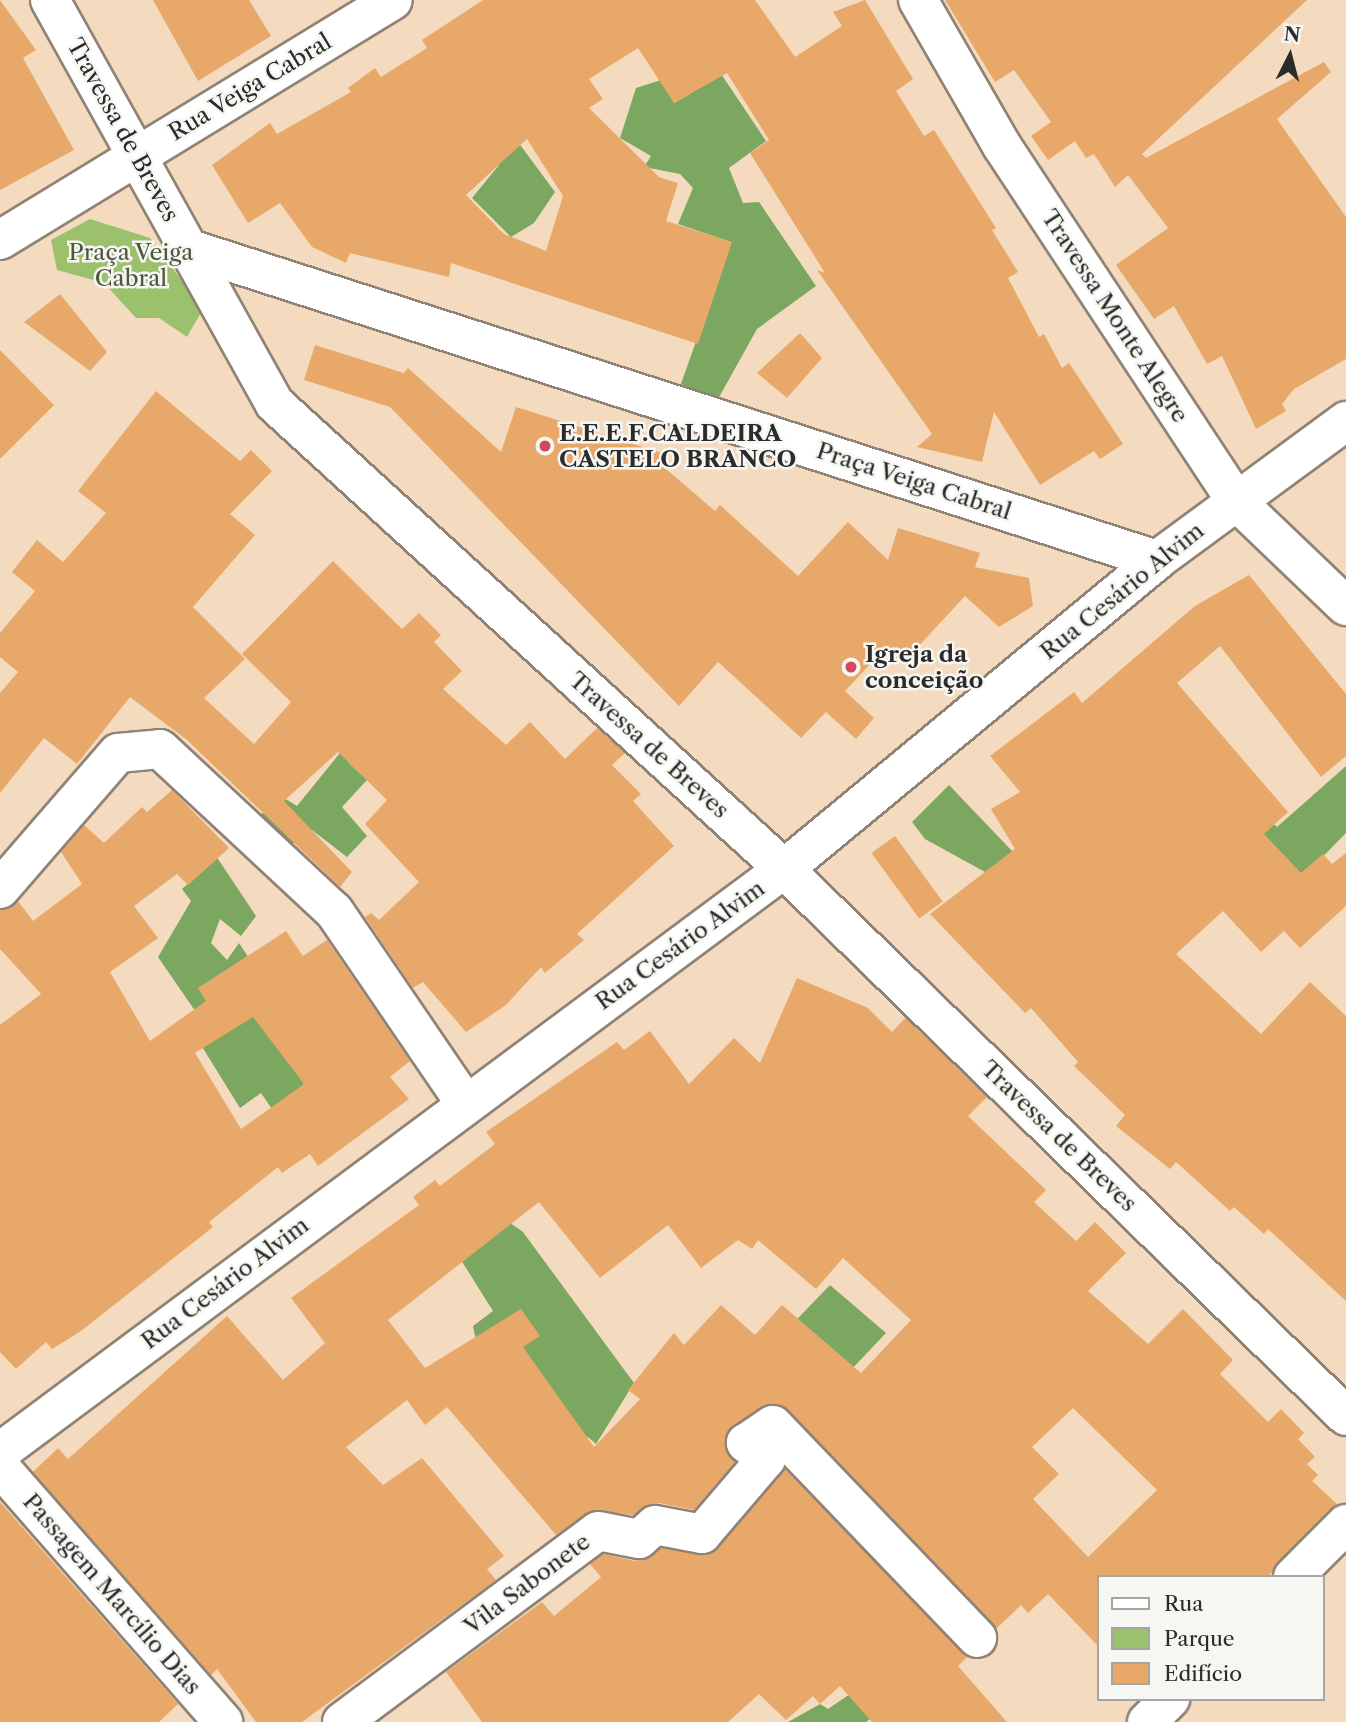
<!DOCTYPE html>
<meta charset="utf-8">
<style>
body{margin:0}
#map{position:relative;width:1346px;height:1722px;overflow:hidden;background:#f4dbbf;font-family:"Libre Caslon Text",serif}
div>[style]{position:absolute}
.green>*{inset:0;background:#9bc16c}
.forest>*{inset:0;background:#7ca760}
.building>*{inset:0;background:#e8a869;transform-origin:0 0}
.roads{filter:drop-shadow(2px 0 #908375) drop-shadow(-2px 0 #908375) drop-shadow(0 2px #908375) drop-shadow(0 -2px #908375)}
.minor>*{height:38px;margin:-19px;padding:0 19px;transform-origin:19px;border-radius:19px;background:#fff}
.dots>*{width:19px;height:19px;translate:-50% -50%;box-sizing:border-box;border:4px solid #f6f6f2;border-radius:50%}
span{translate:-50% -50%;white-space:nowrap;text-align:center;line-height:1.15;-webkit-text-stroke:5px #f6f6f2;paint-order:stroke}
.street-label{font-size:23px;color:#2b2b2b}
.park-label{font-size:23px;color:#4d583e}
.poi-label{font-size:23px;color:#2b2b2b;font-weight:700}
.left{translate:0 -50%;text-align:left}
.legend{position:absolute;left:1097px;top:1575px;width:228px;height:126px;box-sizing:border-box;background:#f6f6f2;border:2px solid #a5a5a2;margin:0;padding:9px 12px;list-style:none;font-size:21px;color:#2b2b2b}
.legend li{display:flex;align-items:center;gap:14px;height:35px}
.legend b{width:35px;border:2px solid #a5a5a2}
.north{position:absolute;left:1255px;top:21px;width:70px;height:70px;-webkit-text-stroke:5px #f6f6f2;paint-order:stroke;rotate:6deg;font-size:19px;font-weight:700;line-height:28px;text-align:center;color:#2b2b2b}
.north::after{content:'';display:block;margin:auto;width:24px;height:32px;background:#2b2b2b;clip-path:polygon(50% 0,100% 100%,50% 72%,0 100%)}
</style>
<div id="map">
<div class="green">
<div style="clip-path:polygon(90px 219px,150px 238px,203px 309px,187px 337px,159px 318px,136px 318px,104px 283px,57px 270px,51px 240px)"></div>
</div>
<div class="forest">
<div style="clip-path:polygon(683px 17px,766px 141px,729px 168px,743px 203px,759px 202px,816px 286px,757px 329px,718px 399px,681px 384px,731px 242px,678px 224px,693px 188px,680px 174px,644px 167px,651px 156px,620px 138px,636px 88px,661px 80px,674px 103px,690px 94px,678px 71px)"></div>
<div style="clip-path:polygon(501px 119px,555px 192px,534px 223px,511px 237px,472px 198px,499px 165px,480px 144px)"></div>
<div style="clip-path:polygon(348px 743px,362px 750px,349px 763px,367px 780px,342px 807px,367px 836px,347px 857px,312px 830px,285px 849px,259px 816px,284px 798px,297px 806px)"></div>
<div style="clip-path:polygon(1346px 766px,1346px 833px,1260px 921px,1256px 806px,1277px 827px)"></div>
<div style="clip-path:polygon(949px 785px,1012px 851px,1054px 824px,985px 872px,925px 839px,912px 822px)"></div>
<div style="clip-path:polygon(210px 847px,256px 916px,241px 936px,220px 919px,211px 943px,227px 960px,239px 943px,259px 973px,293px 1068px,325px 1114px,293px 1140px,261px 1093px,240px 1108px,191px 1029px,200px 1018px,158px 957px,191px 901px,182px 889px,203px 871px)"></div>
<div style="clip-path:polygon(503px 1218px,523px 1232px,634px 1383px,596px 1444px,588px 1437px,572px 1455px,479px 1356px,473px 1326px,493px 1311px,461px 1260px)"></div>
<div style="clip-path:polygon(830px 1285px,886px 1333px,793px 1431px,722px 1397px)"></div>
<div style="clip-path:polygon(856px 1690px,879px 1712px,866px 1722px,788px 1722px,820px 1704px,828px 1709px)"></div>
</div>
<div class="building">
<div style="clip-path:polygon(0 0,36px 50px,23px 58px,74px 150px,0 190px)"></div>
<div style="clip-path:polygon(153px 0,249px 0,271px 36px,198px 81px)"></div>
<div style="clip-path:polygon(evenodd,483px 0,755px 0,795px 57px,842px 26px,833px 12px,865px 0,913px 79px,896px 91px,924px 136px,934px 130px,996px 228px,992px 230px,1018px 272px,1008px 278px,1039px 337px,1044px 334px,1062px 368px,1069px 363px,1123px 444px,1100px 459px,1094px 451px,1040px 485px,994px 412px,982px 462px,917px 447px,932px 434px,817px 270px,825px 273px,750px 153px,769px 140px,727px 73px,674px 103px,638px 48px,589px 79px,603px 99px,589px 108px,659px 177px,678px 183px,666px 221px,732px 242px,698px 344px,451px 263px,449px 277px,350px 253px,346px 263px,312px 247px,280px 203px,248px 223px,212px 165px,270px 123px,277px 134px,351px 92px,348px 88px,375px 68px,381px 77px,427px 48px,422px 40px,483px 0,527px 139px,563px 196px,546px 251px,504px 234px,466px 195px,527px 139px)"></div>
<div style="clip-path:polygon(945px 0,1307px 0,1142px 154px,1146px 158px,1324px 62px,1331px 72px,1277px 119px,1346px 217px,1346px 359px,1294px 389px,1282px 404px,1286px 411px,1256px 429px,1222px 356px,1207px 364px,1174px 306px,1154px 319px,1116px 265px,1168px 228px,1128px 175px,1115px 187px,1094px 154px,1086px 158px,1075px 141px,1048px 160px,1031px 136px,1051px 122px,1014px 70px,995px 82px)"></div>
<div style="clip-path:polygon(60px 294px,107px 352px,90px 371px,24px 322px)"></div>
<div style="clip-path:polygon(800px 333px,822px 358px,787px 398px,757px 373px)"></div>
<div style="clip-path:polygon(315px 345px,404px 373px,408px 368px,501px 452px,516px 407px,662px 453px,659px 463px,715px 511px,720px 505px,798px 576px,848px 522px,888px 560px,898px 528px,980px 553px,975px 567px,1029px 578px,1033px 606px,999px 627px,965px 596px,904px 662px,887px 646px,845px 691px,874px 718px,856px 739px,826px 712px,801px 738px,718px 662px,679px 706px,390px 407px,304px 380px)"></div>
<div style="clip-path:polygon(0 350px,54px 405px,0 459px)"></div>
<div style="clip-path:polygon(156px 391px,240px 461px,251px 450px,272px 471px,230px 514px,255px 535px,193px 607px,245px 659px,204px 698px,254px 744px,291px 702px,242px 654px,333px 561px,402px 629px,419px 613px,441px 635px,434px 642px,462px 671px,443px 689px,506px 745px,530px 722px,565px 759px,597px 728px,625px 753px,612px 765px,641px 794px,633px 801px,674px 846px,577px 934px,584px 940px,545px 973px,541px 967px,506px 1005px,466px 1032px,423px 982px,413px 988px,365px 917px,371px 913px,379px 920px,419px 882px,365px 824px,387px 800px,338px 752px,284px 801px,352px 872px,340px 887px,187px 740px,130px 697px,77px 764px,44px 738px,0 793px,0 693px,18px 672px,0 657px,0 633px,35px 591px,12px 572px,37px 540px,63px 562px,106px 513px,78px 491px)"></div>
<div style="clip-path:polygon(1249px 575px,1346px 694px,1346px 756px,1321px 777px,1220px 646px,1177px 683px,1288px 812px,1264px 834px,1301px 873px,1323px 854px,1332px 864px,1346px 853px,1346px 906px,1300px 948px,1284px 931px,1261px 952px,1223px 911px,1176px 954px,1261px 1034px,1310px 982px,1346px 1016px,1346px 1301px,1268px 1229px,1264px 1234px,1234px 1207px,1230px 1211px,1176px 1162px,1170px 1169px,1116px 1126px,1125px 1115px,1074px 1066px,1078px 1062px,1031px 1008px,1025px 1013px,930px 914px,1015px 849px,991px 809px,1020px 792px,990px 756px,1074px 692px,1082px 703px,1195px 606px)"></div>
<div style="clip-path:polygon(evenodd,172px 790px,229px 848px,188px 885px,177px 874px,134px 906px,158px 938px,110px 972px,150px 1041px,206px 1001px,198px 988px,286px 931px,303px 956px,327px 940px,410px 1061px,390px 1077px,409px 1099px,318px 1166px,310px 1154px,282px 1173px,278px 1167px,209px 1222px,213px 1227px,81px 1331px,52px 1349px,46px 1342px,16px 1369px,0 1352px,0 1025px,41px 994px,0 949px,0 910px,18px 901px,33px 921px,82px 884px,61px 852px,84px 825px,104px 843px,142px 807px,147px 812px,172px 790px,253px 1017px,304px 1084px,241px 1129px,195px 1053px,253px 1017px)"></div>
<div style="left:895px;top:836px;width:81px;height:29px;rotate:54deg"></div>
<div style="clip-path:polygon(evenodd,797px 978px,868px 1008px,892px 1032px,905px 1018px,911px 1023px,987px 1097px,968px 1116px,1046px 1190px,1034px 1202px,1076px 1241px,1095px 1222px,1126px 1253px,1088px 1291px,1148px 1344px,1183px 1309px,1233px 1360px,1220px 1374px,1268px 1422px,1281px 1409px,1304px 1433px,1298px 1439px,1315px 1457px,1307px 1464px,1318px 1475px,1312px 1481px,1337px 1504px,1267px 1577px,1099px 1577px,1099px 1647px,1048px 1594px,1028px 1613px,1021px 1605px,996px 1629px,781px 1405px,761px 1407px,727px 1432px,726px 1451px,735px 1462px,694px 1510px,659px 1503px,633px 1515px,594px 1510px,556px 1535px,447px 1407px,425px 1425px,407px 1400px,346px 1447px,383px 1485px,422px 1458px,504px 1556px,487px 1569px,496px 1580px,302px 1722px,256px 1722px,217px 1669px,211px 1675px,33px 1472px,58px 1448px,68px 1459px,227px 1316px,283px 1380px,325px 1343px,291px 1298px,419px 1205px,413px 1197px,435px 1180px,440px 1186px,495px 1144px,486px 1132px,617px 1042px,624px 1050px,650px 1031px,689px 1084px,734px 1038px,760px 1063px,797px 978px,539px 1202px,600px 1278px,668px 1225px,701px 1268px,738px 1240px,752px 1249px,758px 1240px,816px 1289px,843px 1258px,911px 1320px,861px 1373px,782px 1305px,755px 1335px,721px 1305px,684px 1345px,674px 1333px,628px 1390px,640px 1399px,594px 1447px,523px 1347px,540px 1336px,521px 1309px,425px 1368px,388px 1320px,539px 1202px,797px 978px,1073px 1408px,1157px 1490px,1088px 1557px,1033px 1499px,1059px 1474px,1032px 1447px,1073px 1408px)"></div>
<div style="clip-path:polygon(785px 1469px,967px 1657px,958px 1666px,1007px 1722px,872px 1722px,840px 1686px,820px 1704px,813px 1696px,786px 1720px,759px 1694px,728px 1722px,482px 1722px,446px 1672px,542px 1602px,554px 1616px,601px 1577px,590px 1564px,603px 1554px,635px 1561px,661px 1548px,710px 1554px)"></div>
<div style="clip-path:polygon(0 1502px,178px 1704px,159px 1722px,0 1722px)"></div>
</div>
<div class="roads">
<div class="minor">
<div style="left:50px;top:0;width:462px;rotate:60.9deg"></div>
<div style="left:275px;top:404px;width:689px;rotate:42.41deg"></div>
<div style="left:784px;top:869px;width:784px;rotate:44.23deg"></div>
<div style="left:918px;top:0;width:168px;rotate:60.1deg"></div>
<div style="left:1002px;top:146px;width:425px;rotate:56.6deg"></div>
<div style="left:1236px;top:501px;width:152px;rotate:43.7deg"></div>
<div style="left:0;top:240px;width:460px;rotate:-31.4deg"></div>
<div style="left:190px;top:249px;width:1016px;rotate:17.83deg"></div>
<div style="left:0;top:889px;width:180px;rotate:-49.1deg"></div>
<div style="left:118px;top:753px;width:42px;rotate:-5.4deg"></div>
<div style="left:160px;top:749px;width:238px;rotate:43deg"></div>
<div style="left:334px;top:911px;width:232px;rotate:55.7deg"></div>
<div style="left:0;top:1452px;width:977px;rotate:-36.64deg"></div>
<div style="left:784px;top:869px;width:484px;rotate:-39.6deg"></div>
<div style="left:1157px;top:560px;width:235px;rotate:-36.3deg"></div>
<div style="left:0;top:1467px;width:339px;rotate:48.8deg"></div>
<div style="left:1293px;top:1577px;width:75px;rotate:-45deg"></div>
<div style="left:342px;top:1722px;width:319px;rotate:-36.7deg"></div>
<div style="left:598px;top:1531px;width:42px;rotate:11deg"></div>
<div style="left:639px;top:1539px;width:21px;rotate:-41deg"></div>
<div style="left:655px;top:1525px;width:48px;rotate:10.8deg"></div>
<div style="left:702px;top:1534px;width:99px;rotate:-49.5deg"></div>
<div style="left:766px;top:1459px;width:26px;rotate:-141deg"></div>
<div style="left:746px;top:1443px;width:32px;rotate:-34deg"></div>
<div style="left:773px;top:1425px;width:295px;rotate:46.2deg"></div>
<div style="left:1147px;top:1722px;width:33px;rotate:-45deg"></div>
</div>
</div>
<div class="dots">
<div style="left:545px;top:446px;background:#d1495b"></div>
<div style="left:851px;top:667px;background:#d1495b"></div>
</div>
<div class="street-label">
<span style="left:250px;top:87px;rotate:-31deg">Rua Veiga Cabral</span>
<span style="left:123px;top:130px;rotate:61deg">Travessa de Breves</span>
<span style="left:1115px;top:316px;rotate:57deg">Travessa Monte Alegre</span>
<span style="left:914px;top:481px;rotate:18deg">Praça Veiga Cabral</span>
<span style="left:1122px;top:591px;rotate:-39deg">Rua Cesário Alvim</span>
<span style="left:649px;top:745px;rotate:42deg">Travessa de Breves</span>
<span style="left:680px;top:945px;rotate:-36deg">Rua Cesário Alvim</span>
<span style="left:1059px;top:1136px;rotate:44deg">Travessa de Breves</span>
<span style="left:225px;top:1283px;rotate:-37deg">Rua Cesário Alvim</span>
<span style="left:527px;top:1584px;rotate:-37deg">Vila Sabonete</span>
<span style="left:112px;top:1594px;rotate:49deg">Passagem Marcílio Dias</span>
</div>
<div class="park-label">
<span style="left:131px;top:265px">Praça Veiga<br>Cabral</span>
</div>
<div class="poi-label">
<span class="left" style="left:559px;top:446px">E.E.E.F.CALDEIRA<br>CASTELO BRANCO</span>
<span class="left" style="left:865px;top:667px">Igreja da<br>conceição</span>
</div>
<ul class="legend">
<li><b style="height:9px;background:#fff"></b>Rua</li>
<li><b style="height:19px;background:#9bc16c"></b>Parque</li>
<li><b style="height:19px;background:#e8a869"></b>Edifício</li>
</ul>
<div class="north">N</div>
</div>
